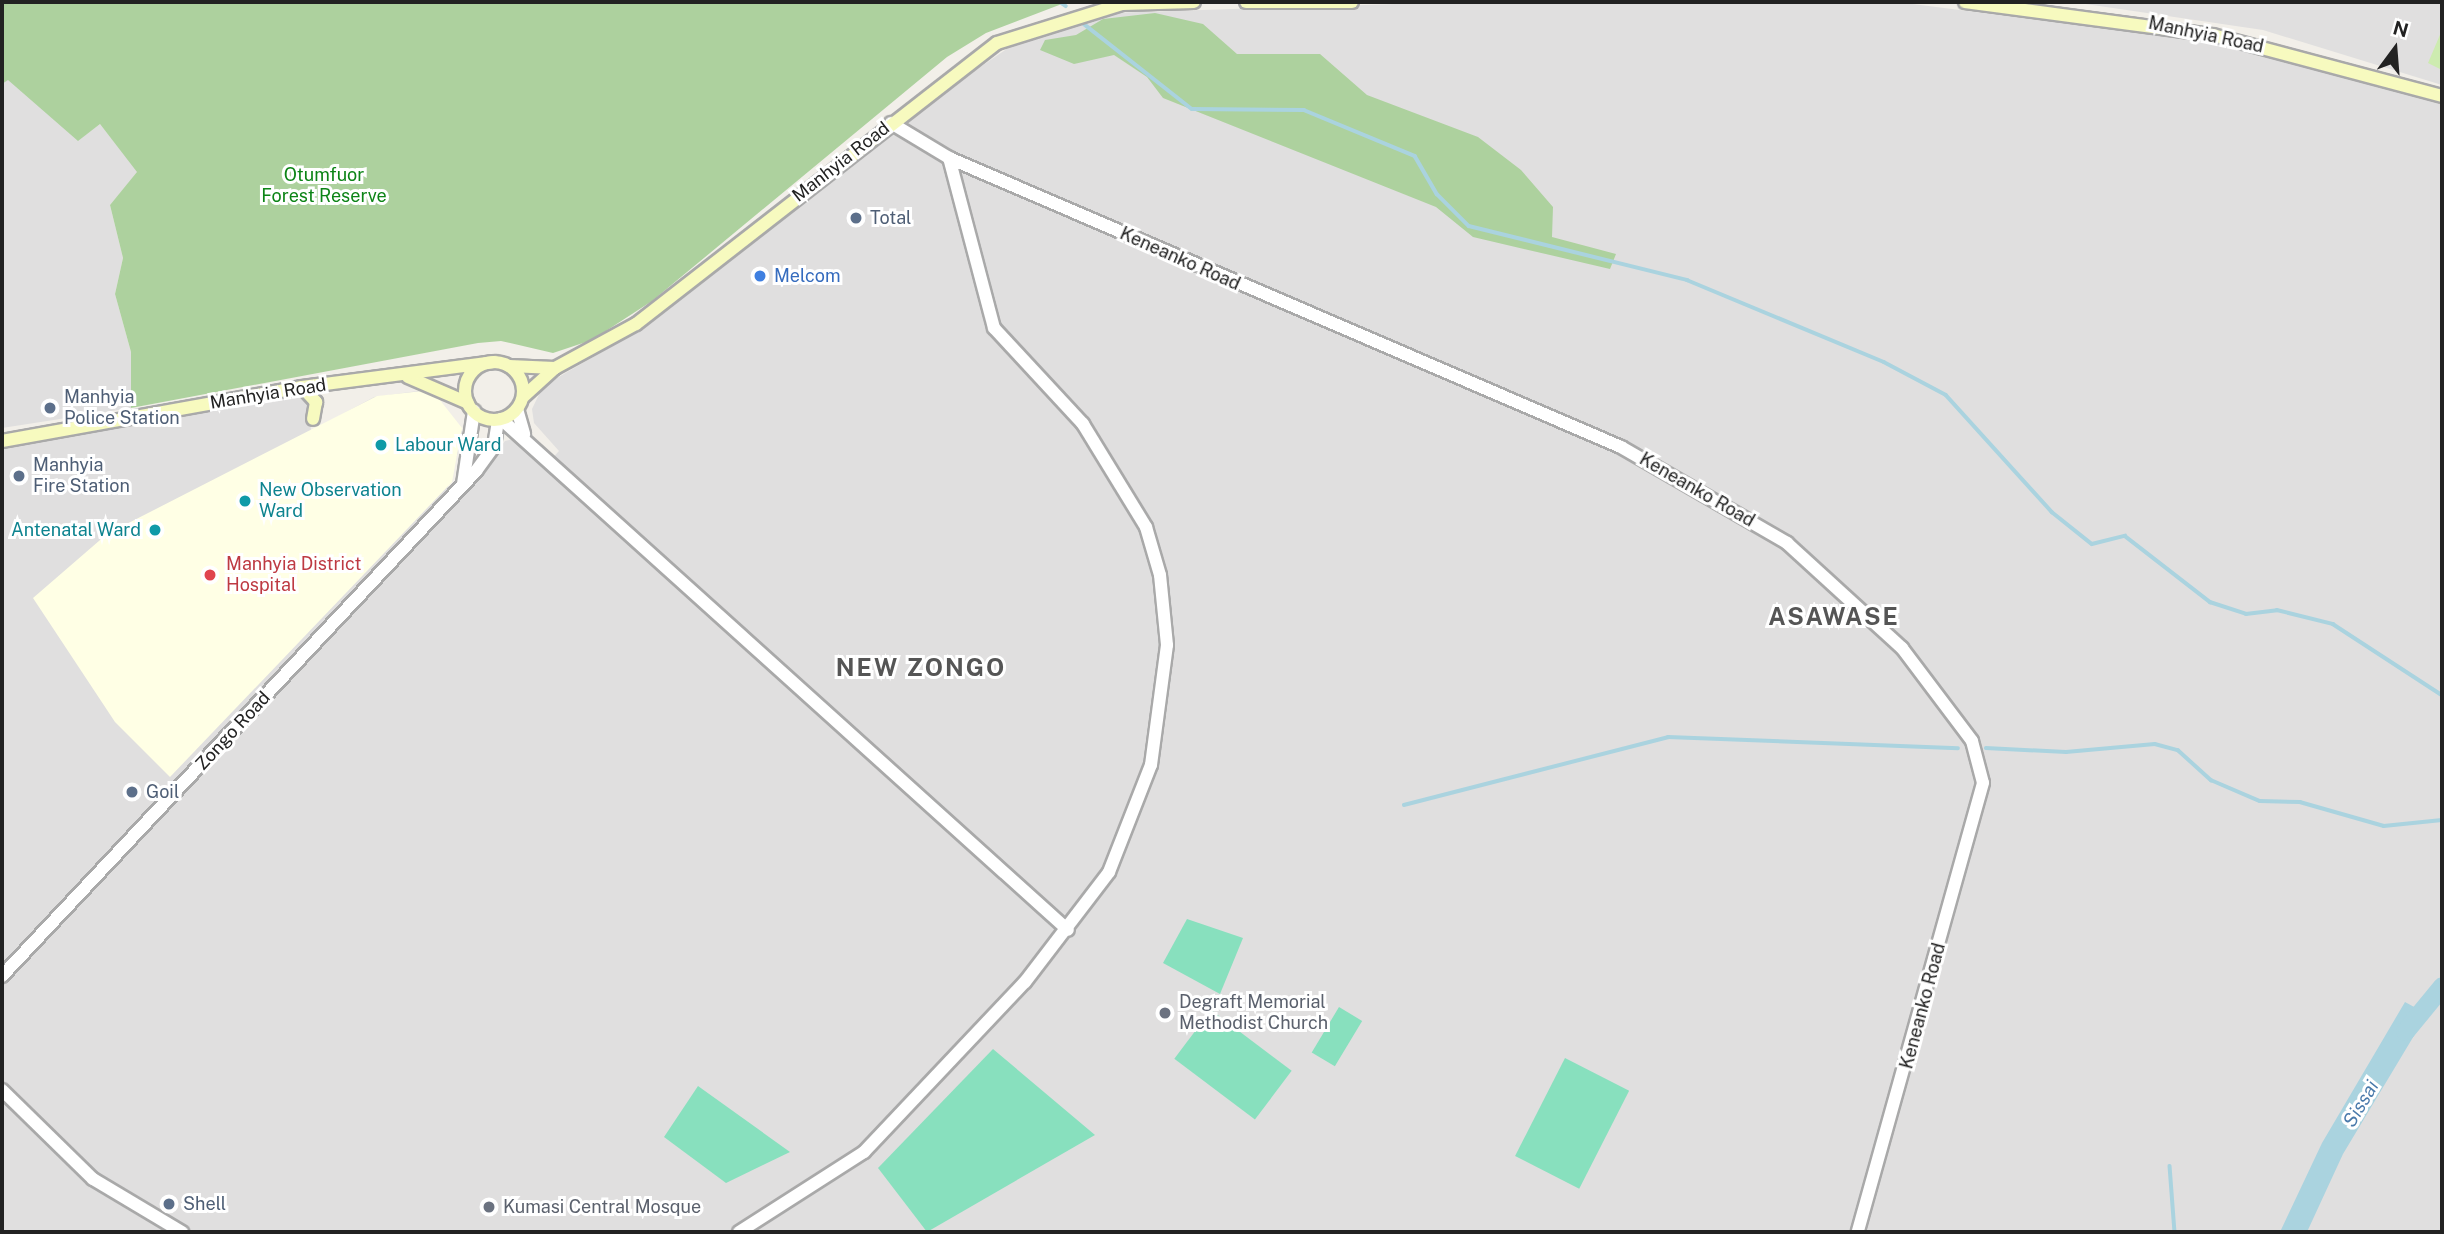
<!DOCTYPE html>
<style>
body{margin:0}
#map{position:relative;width:2444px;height:1234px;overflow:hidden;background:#f2efe9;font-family:"Public Sans",sans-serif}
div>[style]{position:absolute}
.residential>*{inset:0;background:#e0dfdf}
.education>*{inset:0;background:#ffffe5}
.grass>*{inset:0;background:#cdebb0}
.forest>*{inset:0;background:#add19e}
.pitch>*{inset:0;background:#88e0be;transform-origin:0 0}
.water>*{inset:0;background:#aad3df}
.stream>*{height:3.5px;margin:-1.75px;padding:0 1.75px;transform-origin:1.75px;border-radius:1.75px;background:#aad3df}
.river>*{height:19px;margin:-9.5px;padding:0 9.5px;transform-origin:9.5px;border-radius:9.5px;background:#aad3df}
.roads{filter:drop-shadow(2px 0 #a9a9a9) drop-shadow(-2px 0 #a9a9a9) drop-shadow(0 2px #a9a9a9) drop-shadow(0 -2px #a9a9a9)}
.tertiary>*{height:12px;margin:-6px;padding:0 6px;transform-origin:6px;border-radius:6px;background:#fff}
.secondary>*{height:12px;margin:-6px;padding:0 6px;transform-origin:6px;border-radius:6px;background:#f7fabf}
.secondary>.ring{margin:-6px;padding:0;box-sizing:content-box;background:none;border:12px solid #f7fabf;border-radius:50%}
.dots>*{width:19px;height:19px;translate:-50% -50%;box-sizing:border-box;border:4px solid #fff;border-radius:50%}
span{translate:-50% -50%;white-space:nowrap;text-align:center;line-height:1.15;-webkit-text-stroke:6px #fff;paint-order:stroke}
.street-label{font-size:18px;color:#222}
.park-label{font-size:18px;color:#0c8416}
.service-label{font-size:18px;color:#4e5e75}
.left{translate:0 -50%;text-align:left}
.shop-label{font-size:18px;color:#366cbe}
.culture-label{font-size:18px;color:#0d838f}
.right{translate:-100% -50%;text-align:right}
.health-label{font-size:18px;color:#be3a42}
.worship-label{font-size:18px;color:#5b616d}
.water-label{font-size:19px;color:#4a7aab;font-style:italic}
.district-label{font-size:24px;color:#555;font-weight:700;letter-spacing:2px}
.frame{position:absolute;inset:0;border:4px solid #222;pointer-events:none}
.north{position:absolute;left:2360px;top:14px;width:70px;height:70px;-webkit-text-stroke:5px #fff;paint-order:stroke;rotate:16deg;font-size:19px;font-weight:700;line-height:28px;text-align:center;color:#222}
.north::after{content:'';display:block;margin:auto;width:24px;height:32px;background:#222;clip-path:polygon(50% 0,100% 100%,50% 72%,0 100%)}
</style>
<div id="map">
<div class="residential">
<div style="clip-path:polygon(1458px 2px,1897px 2px,2242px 46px,2442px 101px,2442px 1232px,2px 1232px,2px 446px,298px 392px,309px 406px,311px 431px,374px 397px,432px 389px,465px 436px,445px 484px,459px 494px,505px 441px,521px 437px,548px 463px,559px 451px,534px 423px,532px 409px,543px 386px,633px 334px,868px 144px,1008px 48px,1109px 13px)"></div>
<div style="clip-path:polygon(2072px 2px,2442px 2px,2442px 85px,2263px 30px)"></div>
<div style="clip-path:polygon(8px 79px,78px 140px,100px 124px,138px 172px,110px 205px,123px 258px,115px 294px,131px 352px,131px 408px,2px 428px,2px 84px)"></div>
</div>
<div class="education">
<div style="clip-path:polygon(432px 390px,462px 428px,452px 482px,170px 777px,115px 722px,33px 598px,107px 534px,377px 396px)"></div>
</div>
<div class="grass">
<div style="clip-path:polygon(2442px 30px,2442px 70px,2428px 63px)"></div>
</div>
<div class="forest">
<div style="clip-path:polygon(2px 2px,1067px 2px,986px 33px,947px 57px,652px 301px,592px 340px,553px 353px,501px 341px,478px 343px,131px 408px,131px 352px,115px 294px,123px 258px,110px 205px,137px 172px,100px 124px,78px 141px,8px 80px,2px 84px)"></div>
<div style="clip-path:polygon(1155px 13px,1203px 24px,1237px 54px,1320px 54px,1367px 95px,1478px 137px,1521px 170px,1553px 207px,1552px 237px,1616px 254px,1610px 269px,1473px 237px,1436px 207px,1163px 98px,1147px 77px,1114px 55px,1074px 64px,1040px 50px,1045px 40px,1076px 35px,1103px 19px)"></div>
</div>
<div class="pitch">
<div style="clip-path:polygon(1187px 919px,1243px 938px,1220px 994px,1163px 963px)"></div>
<div style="left:1339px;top:1007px;width:27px;height:53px;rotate:31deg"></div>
<div style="left:1211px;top:1010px;width:101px;height:61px;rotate:37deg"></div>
<div style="clip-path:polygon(993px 1049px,1095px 1135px,927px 1232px,878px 1168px)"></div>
<div style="left:1565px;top:1058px;width:72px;height:110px;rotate:27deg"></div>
<div style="clip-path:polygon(698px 1086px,790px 1152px,726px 1183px,664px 1137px)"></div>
</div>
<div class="water">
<div style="clip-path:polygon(2405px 1002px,2427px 1014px,2343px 1154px,2307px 1232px,2280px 1232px,2322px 1143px)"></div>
</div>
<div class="stream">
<div style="left:1060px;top:2px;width:7px;rotate:34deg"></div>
<div style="left:1084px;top:24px;width:137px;rotate:38.2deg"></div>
<div style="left:1192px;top:109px;width:112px;rotate:0.5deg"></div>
<div style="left:1304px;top:110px;width:120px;rotate:22.5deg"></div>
<div style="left:1415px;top:156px;width:44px;rotate:59.9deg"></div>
<div style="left:1437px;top:194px;width:45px;rotate:45deg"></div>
<div style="left:1469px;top:226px;width:225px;rotate:13.9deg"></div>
<div style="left:1687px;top:280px;width:213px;rotate:22.6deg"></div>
<div style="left:1884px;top:362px;width:70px;rotate:28deg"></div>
<div style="left:1946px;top:395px;width:158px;rotate:47.8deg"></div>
<div style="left:2052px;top:512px;width:51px;rotate:38.7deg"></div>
<div style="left:2092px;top:544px;width:34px;rotate:-14deg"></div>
<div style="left:2125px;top:536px;width:108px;rotate:37.8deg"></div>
<div style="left:2210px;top:602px;width:38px;rotate:18deg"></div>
<div style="left:2246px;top:614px;width:31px;rotate:-7deg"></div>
<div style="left:2277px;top:610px;width:58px;rotate:14deg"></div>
<div style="left:2333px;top:624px;width:130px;rotate:33.1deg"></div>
<div style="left:1986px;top:748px;width:80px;rotate:2.9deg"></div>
<div style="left:2066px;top:752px;width:89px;rotate:-5.1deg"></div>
<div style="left:2155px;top:744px;width:24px;rotate:15deg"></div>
<div style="left:2178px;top:750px;width:45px;rotate:42.3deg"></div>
<div style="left:2211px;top:780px;width:53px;rotate:23.2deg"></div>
<div style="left:2260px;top:801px;width:40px;rotate:1.4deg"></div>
<div style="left:2300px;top:802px;width:87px;rotate:15.9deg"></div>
<div style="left:2384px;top:826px;width:58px;rotate:-5.9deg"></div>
<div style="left:1404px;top:805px;width:273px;rotate:-14.4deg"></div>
<div style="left:1668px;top:737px;width:290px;rotate:2.2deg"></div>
<div style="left:2170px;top:1166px;width:66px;rotate:85.7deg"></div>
</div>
<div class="river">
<div style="left:2405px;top:1031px;width:58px;rotate:-50.6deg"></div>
</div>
<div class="roads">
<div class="tertiary">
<div style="left:891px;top:123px;width:68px;rotate:31.1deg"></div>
<div style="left:949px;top:158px;width:732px;rotate:23.27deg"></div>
<div style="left:1621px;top:447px;width:192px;rotate:30deg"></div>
<div style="left:1787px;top:543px;width:156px;rotate:42.4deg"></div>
<div style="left:1902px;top:648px;width:116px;rotate:53deg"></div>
<div style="left:1972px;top:741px;width:43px;rotate:75.3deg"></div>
<div style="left:1983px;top:783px;width:466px;rotate:105.6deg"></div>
<div style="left:517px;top:409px;width:26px;rotate:74deg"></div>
<div style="left:501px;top:419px;width:763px;rotate:42.03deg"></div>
<div style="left:463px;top:484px;width:74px;rotate:-81.4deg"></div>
<div style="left:2px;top:976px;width:693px;rotate:-46.81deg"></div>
<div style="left:476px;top:471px;width:31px;rotate:-54deg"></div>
<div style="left:494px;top:446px;width:26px;rotate:-81deg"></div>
<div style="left:2px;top:1090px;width:127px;rotate:44.4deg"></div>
<div style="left:93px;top:1179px;width:104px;rotate:30.8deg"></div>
<div style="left:739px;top:1232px;width:148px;rotate:-32.6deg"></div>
<div style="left:864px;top:1152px;width:234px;rotate:-46.6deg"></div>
<div style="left:1025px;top:982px;width:138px;rotate:-52.6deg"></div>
<div style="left:1109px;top:872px;width:115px;rotate:-68.6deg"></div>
<div style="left:1151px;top:765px;width:121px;rotate:-82.4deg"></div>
<div style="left:1167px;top:645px;width:70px;rotate:-95.7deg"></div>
<div style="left:1160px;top:575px;width:50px;rotate:-106.3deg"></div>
<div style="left:1146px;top:527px;width:121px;rotate:-121.5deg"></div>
<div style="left:1083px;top:424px;width:131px;rotate:-132.8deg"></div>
<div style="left:994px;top:328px;width:176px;rotate:-104.8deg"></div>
</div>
<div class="secondary">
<div style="left:1246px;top:2px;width:106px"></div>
<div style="left:1965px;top:2px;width:250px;rotate:7.6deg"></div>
<div style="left:2213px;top:35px;width:237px;rotate:14.9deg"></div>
<div class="ring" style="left:465px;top:362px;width:46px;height:46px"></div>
<div style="left:509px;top:366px;width:46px;rotate:2.5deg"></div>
<div style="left:555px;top:368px;width:92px;rotate:-28.5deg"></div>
<div style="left:636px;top:324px;width:457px;rotate:-37.9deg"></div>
<div style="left:997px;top:43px;width:131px;rotate:-17.3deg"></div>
<div style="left:1122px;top:4px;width:72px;rotate:-1.6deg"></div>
<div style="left:408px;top:377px;width:65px;rotate:23.4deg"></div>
<div style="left:302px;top:387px;width:21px;rotate:47deg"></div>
<div style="left:316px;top:402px;width:17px;rotate:100deg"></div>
<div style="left:523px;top:397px;width:43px;rotate:-42.2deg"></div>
<div style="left:2px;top:441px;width:305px;rotate:-10.2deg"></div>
<div style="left:302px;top:387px;width:194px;rotate:-7.4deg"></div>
</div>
</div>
<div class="dots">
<div style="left:856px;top:218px;background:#5c6f8a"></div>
<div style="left:760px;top:276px;background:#3f7fe0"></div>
<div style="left:50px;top:408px;background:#5c6f8a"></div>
<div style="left:381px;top:445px;background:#0f9aa8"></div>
<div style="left:19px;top:476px;background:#5c6f8a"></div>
<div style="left:245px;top:501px;background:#0f9aa8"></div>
<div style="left:155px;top:530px;background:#0f9aa8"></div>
<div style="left:210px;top:575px;background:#e0444e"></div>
<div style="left:132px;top:792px;background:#5c6f8a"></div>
<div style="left:1165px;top:1013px;background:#6b7280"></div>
<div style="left:169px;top:1204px;background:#5c6f8a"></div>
<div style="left:489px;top:1207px;background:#6b7280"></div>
</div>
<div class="street-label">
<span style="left:2206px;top:35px;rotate:12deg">Manhyia Road</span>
<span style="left:841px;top:162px;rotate:-38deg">Manhyia Road</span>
<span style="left:1180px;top:259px;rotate:24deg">Keneanko Road</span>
<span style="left:268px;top:394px;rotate:-9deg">Manhyia Road</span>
<span style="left:1697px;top:490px;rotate:30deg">Keneanko Road</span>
<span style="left:233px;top:731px;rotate:-47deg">Zongo Road</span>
<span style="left:1923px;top:1006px;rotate:-75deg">Keneanko Road</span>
</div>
<div class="park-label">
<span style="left:324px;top:186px">Otumfuor<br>Forest Reserve</span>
</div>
<div class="service-label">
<span class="left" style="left:870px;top:218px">Total</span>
<span class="left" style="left:64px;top:408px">Manhyia<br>Police Station</span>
<span class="left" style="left:33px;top:476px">Manhyia<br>Fire Station</span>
<span class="left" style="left:146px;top:792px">Goil</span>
<span class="left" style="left:183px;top:1204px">Shell</span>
</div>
<div class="shop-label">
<span class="left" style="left:774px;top:276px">Melcom</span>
</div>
<div class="culture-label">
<span class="left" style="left:395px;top:445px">Labour Ward</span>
<span class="left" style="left:259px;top:501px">New Observation<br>Ward</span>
<span class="right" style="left:141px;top:530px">Antenatal Ward</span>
</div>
<div class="health-label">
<span class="left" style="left:226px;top:575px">Manhyia District<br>Hospital</span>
</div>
<div class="worship-label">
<span class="left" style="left:1179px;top:1013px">Degraft Memorial<br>Methodist Church</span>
<span class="left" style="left:503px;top:1207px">Kumasi Central Mosque</span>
</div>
<div class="water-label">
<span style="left:2361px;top:1104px;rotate:-59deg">Sissai</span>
</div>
<div class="district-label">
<span style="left:1834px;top:617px">ASAWASE</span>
<span style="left:921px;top:668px">NEW ZONGO</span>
</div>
<div class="frame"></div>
<div class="north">N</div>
</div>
